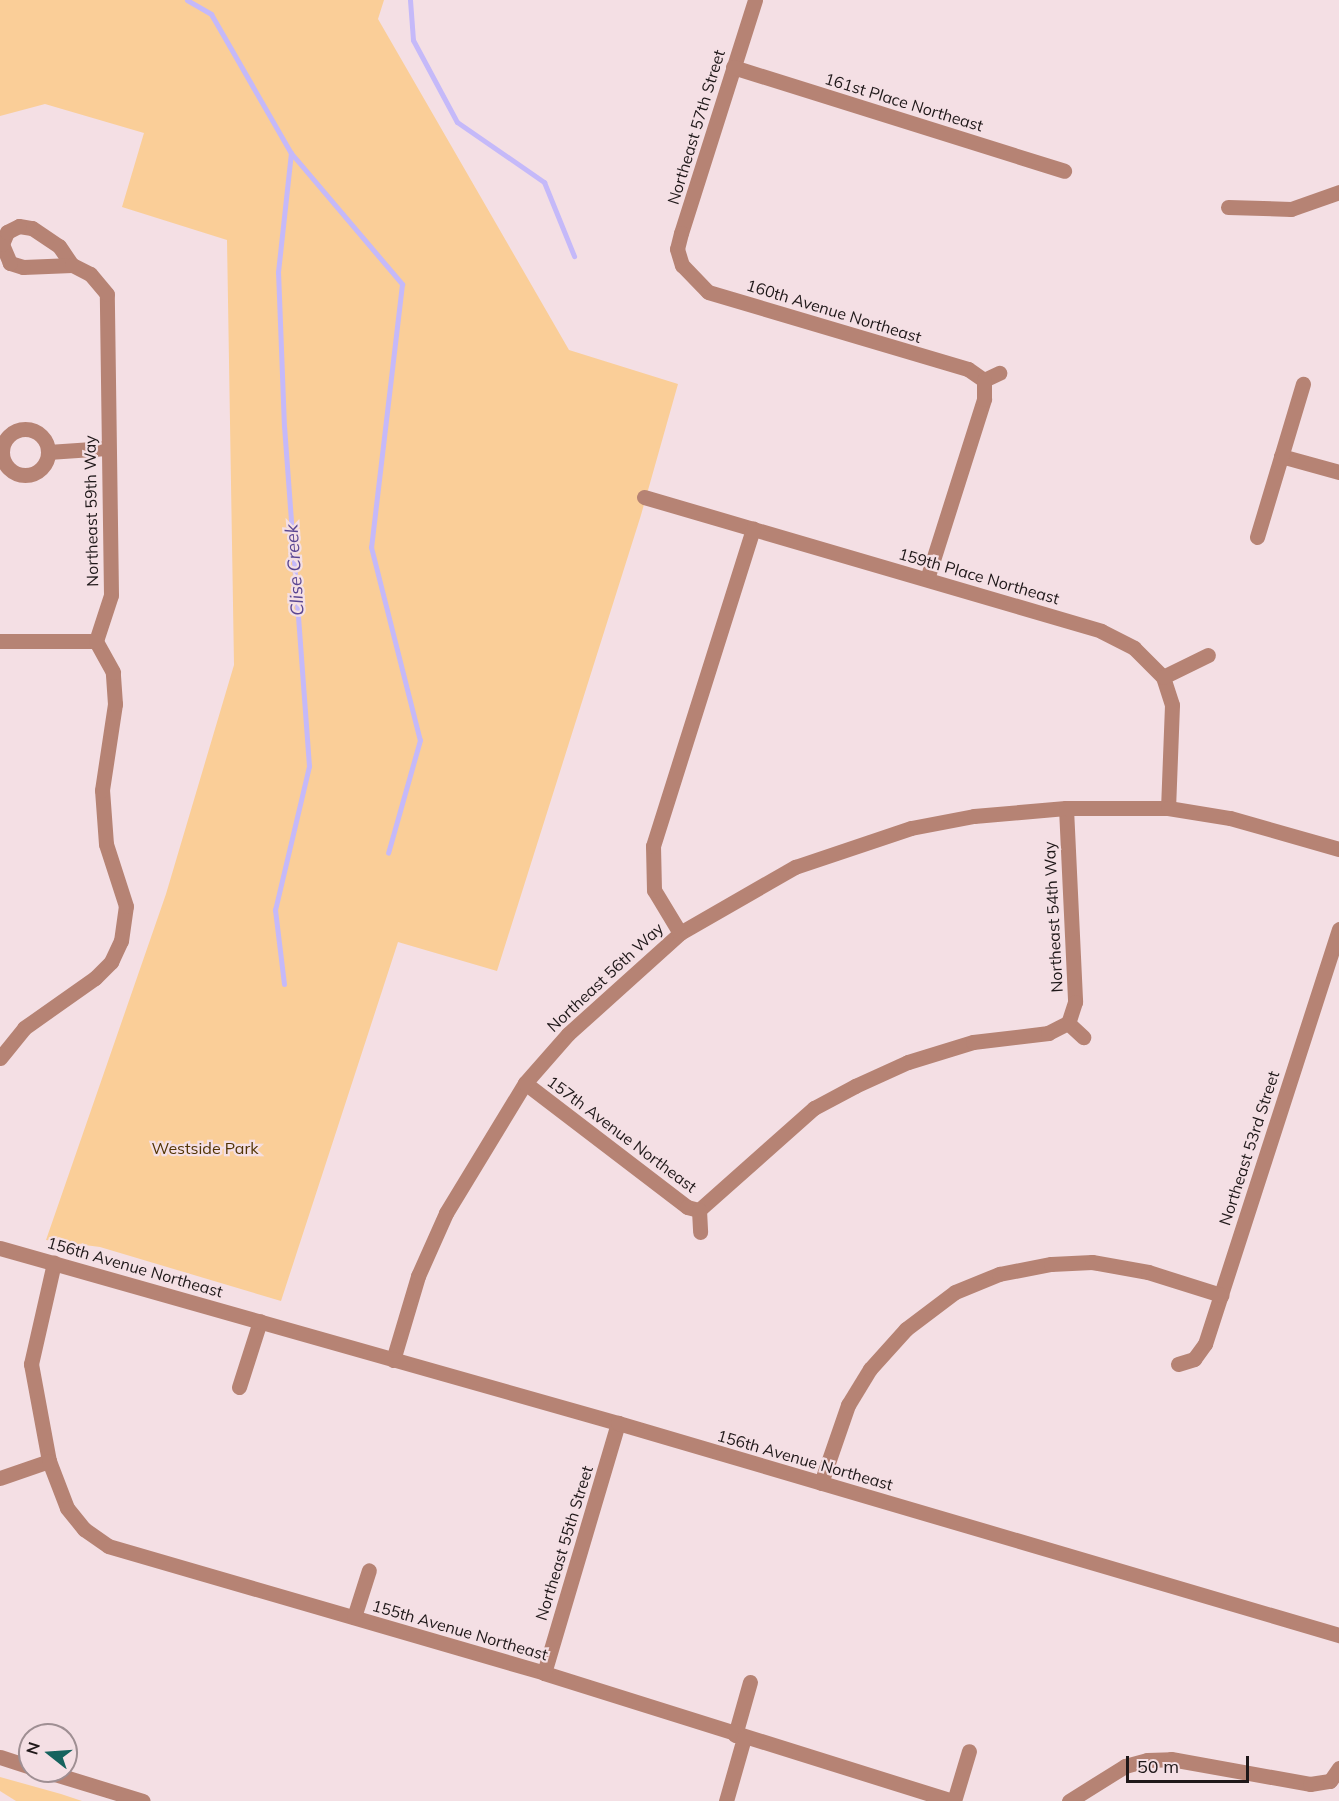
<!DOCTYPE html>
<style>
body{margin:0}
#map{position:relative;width:1339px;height:1801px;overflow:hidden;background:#f4dfe4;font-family:Mulish,sans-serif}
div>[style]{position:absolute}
.green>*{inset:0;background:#face98}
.stream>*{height:5px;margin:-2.5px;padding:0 2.5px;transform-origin:2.5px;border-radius:2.5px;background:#c5b9f9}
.minor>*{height:15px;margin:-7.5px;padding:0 7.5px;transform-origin:7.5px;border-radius:7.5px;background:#b68374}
.minor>.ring{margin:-7.5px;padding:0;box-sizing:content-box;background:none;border:15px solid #b68374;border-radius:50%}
.tertiary>*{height:15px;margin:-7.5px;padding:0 7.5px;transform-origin:7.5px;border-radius:7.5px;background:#b68374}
span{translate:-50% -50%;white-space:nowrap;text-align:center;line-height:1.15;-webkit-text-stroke:4.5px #f4dfe4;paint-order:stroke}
.street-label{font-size:16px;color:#1f1819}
.park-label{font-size:16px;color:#513304}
.water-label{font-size:18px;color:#5a4692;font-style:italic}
.north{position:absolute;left:18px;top:1723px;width:60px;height:60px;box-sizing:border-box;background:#f4dfe4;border:2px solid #9f8f93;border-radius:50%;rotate:287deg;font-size:16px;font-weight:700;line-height:24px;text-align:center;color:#1f1819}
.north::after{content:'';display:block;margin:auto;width:21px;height:27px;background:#15635e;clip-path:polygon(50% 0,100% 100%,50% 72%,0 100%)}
.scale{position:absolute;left:1126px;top:1756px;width:123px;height:27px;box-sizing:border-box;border:3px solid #1f1819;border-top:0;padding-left:8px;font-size:18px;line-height:21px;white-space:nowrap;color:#1f1819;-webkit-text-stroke:4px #f4dfe4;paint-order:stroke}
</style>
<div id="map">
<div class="green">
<div style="clip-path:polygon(0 0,384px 0,378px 19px,569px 350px,678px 384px,641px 515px,497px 971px,398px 942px,281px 1301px,100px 1247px,46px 1240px,166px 894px,234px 665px,227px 240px,122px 207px,144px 133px,45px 104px,0 116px)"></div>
<div style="clip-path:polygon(0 1777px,61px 1794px,82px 1801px,16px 1801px,0 1791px)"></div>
</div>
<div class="stream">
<div style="left:187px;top:0;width:28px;rotate:30deg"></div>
<div style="left:211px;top:14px;width:160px;rotate:60.1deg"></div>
<div style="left:291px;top:153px;width:172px;rotate:49.7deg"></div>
<div style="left:402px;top:284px;width:265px;rotate:96.7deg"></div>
<div style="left:371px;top:547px;width:199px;rotate:75.8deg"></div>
<div style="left:420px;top:740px;width:117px;rotate:105.8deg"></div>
<div style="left:410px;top:0;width:40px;rotate:85.7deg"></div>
<div style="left:413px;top:40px;width:93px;rotate:61.8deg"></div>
<div style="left:457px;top:122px;width:106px;rotate:34.6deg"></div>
<div style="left:544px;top:182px;width:80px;rotate:67.9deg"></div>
<div style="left:284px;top:984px;width:75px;rotate:-96.9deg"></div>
<div style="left:275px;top:910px;width:148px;rotate:-76.7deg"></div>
<div style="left:309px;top:766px;width:340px;rotate:-94.2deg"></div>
<div style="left:284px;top:427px;width:155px;rotate:-92.2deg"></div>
<div style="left:278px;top:272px;width:120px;rotate:-83.8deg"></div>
</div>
<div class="minor">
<div style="left:755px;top:0;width:244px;rotate:107.6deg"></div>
<div style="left:681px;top:233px;width:16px;rotate:104deg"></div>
<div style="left:677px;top:249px;width:17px;rotate:73deg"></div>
<div style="left:682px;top:265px;width:37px;rotate:46deg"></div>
<div style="left:708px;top:292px;width:271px;rotate:16.5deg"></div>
<div style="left:968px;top:369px;width:19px;rotate:35deg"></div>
<div style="left:733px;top:67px;width:347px;rotate:17.4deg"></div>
<div style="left:1228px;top:207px;width:63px;rotate:1.8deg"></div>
<div style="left:1291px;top:209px;width:51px;rotate:-19.5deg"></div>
<div style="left:19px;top:226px;width:13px;rotate:9deg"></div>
<div style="left:32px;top:228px;width:32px;rotate:34deg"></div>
<div style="left:59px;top:246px;width:23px;rotate:56deg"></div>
<div style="left:72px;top:265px;width:49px;rotate:177.7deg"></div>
<div style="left:23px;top:267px;width:14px;rotate:-163deg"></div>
<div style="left:10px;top:263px;width:21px;rotate:-113deg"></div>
<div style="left:2px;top:244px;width:13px;rotate:-67deg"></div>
<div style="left:7px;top:232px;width:13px;rotate:-27deg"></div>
<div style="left:984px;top:380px;width:17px;rotate:-25deg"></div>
<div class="ring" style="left:2px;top:429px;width:31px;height:31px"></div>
<div style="left:48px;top:452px;width:59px;rotate:-3.9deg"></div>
<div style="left:1281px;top:456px;width:60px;rotate:15.4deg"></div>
<div style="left:644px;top:497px;width:476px;rotate:16.3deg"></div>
<div style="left:1101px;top:631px;width:37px;rotate:27deg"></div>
<div style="left:1134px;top:648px;width:41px;rotate:45deg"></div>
<div style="left:1163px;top:677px;width:29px;rotate:72deg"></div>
<div style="left:1172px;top:705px;width:103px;rotate:92.2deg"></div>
<div style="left:1257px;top:537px;width:160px;rotate:-73.3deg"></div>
<div style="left:927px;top:579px;width:189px;rotate:-72.4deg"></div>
<div style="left:984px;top:399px;width:19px;rotate:-90deg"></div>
<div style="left:0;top:641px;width:96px"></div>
<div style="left:1163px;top:677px;width:50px;rotate:-26.1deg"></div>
<div style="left:1066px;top:808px;width:194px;rotate:87.3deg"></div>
<div style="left:1075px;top:1002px;width:22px;rotate:108deg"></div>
<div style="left:680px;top:933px;width:133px;rotate:-29.9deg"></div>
<div style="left:795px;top:867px;width:122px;rotate:-18.6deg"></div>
<div style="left:911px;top:828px;width:64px;rotate:-10.8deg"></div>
<div style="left:974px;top:816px;width:92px;rotate:-5deg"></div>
<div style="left:1066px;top:808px;width:102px"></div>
<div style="left:1168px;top:808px;width:63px;rotate:9.2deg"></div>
<div style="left:1230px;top:818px;width:113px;rotate:15.9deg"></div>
<div style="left:1068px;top:1023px;width:21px;rotate:43deg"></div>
<div style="left:0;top:1058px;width:38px;rotate:-51deg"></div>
<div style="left:24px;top:1028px;width:87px;rotate:-35.2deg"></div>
<div style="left:95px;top:978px;width:23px;rotate:-45deg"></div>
<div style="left:111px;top:962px;width:23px;rotate:-65deg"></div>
<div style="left:121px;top:941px;width:35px;rotate:-82deg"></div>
<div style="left:126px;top:906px;width:65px;rotate:-107.9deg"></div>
<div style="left:106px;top:844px;width:54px;rotate:-94.2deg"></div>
<div style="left:102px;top:790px;width:87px;rotate:-81.4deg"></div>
<div style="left:115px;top:704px;width:32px;rotate:-94deg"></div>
<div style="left:113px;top:672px;width:35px;rotate:-119deg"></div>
<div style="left:96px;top:641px;width:48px;rotate:-71.9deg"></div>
<div style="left:111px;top:595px;width:301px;rotate:-90.8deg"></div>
<div style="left:107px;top:294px;width:26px;rotate:-130deg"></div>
<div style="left:90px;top:274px;width:20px;rotate:-153deg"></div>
<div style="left:525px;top:1083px;width:204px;rotate:37.4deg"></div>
<div style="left:687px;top:1207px;width:12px;rotate:14deg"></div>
<div style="left:699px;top:1210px;width:154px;rotate:-41.6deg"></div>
<div style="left:814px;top:1108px;width:47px;rotate:-28.2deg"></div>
<div style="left:855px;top:1086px;width:58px;rotate:-24.4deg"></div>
<div style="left:908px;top:1062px;width:68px;rotate:-17.1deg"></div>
<div style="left:973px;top:1042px;width:76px;rotate:-6.8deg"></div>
<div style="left:1048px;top:1033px;width:22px;rotate:-27deg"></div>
<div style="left:699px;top:1210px;width:22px;rotate:87deg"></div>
<div style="left:393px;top:1360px;width:88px;rotate:-73.4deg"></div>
<div style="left:418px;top:1276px;width:69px;rotate:-66deg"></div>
<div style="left:446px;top:1213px;width:152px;rotate:-58.7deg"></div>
<div style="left:525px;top:1083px;width:65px;rotate:-48.7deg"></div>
<div style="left:568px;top:1034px;width:151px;rotate:-42deg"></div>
<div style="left:680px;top:933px;width:50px;rotate:-121.2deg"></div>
<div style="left:654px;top:890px;width:44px;rotate:-91.3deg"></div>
<div style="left:653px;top:846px;width:333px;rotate:-72.5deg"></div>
<div style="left:1178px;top:1364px;width:17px;rotate:-17deg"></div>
<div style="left:1194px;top:1359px;width:19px;rotate:-54deg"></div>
<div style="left:1205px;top:1344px;width:436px;rotate:-72.1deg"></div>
<div style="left:239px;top:1387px;width:69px;rotate:-72.3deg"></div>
<div style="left:49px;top:1461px;width:99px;rotate:-100.5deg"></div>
<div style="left:31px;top:1364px;width:104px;rotate:-77.2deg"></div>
<div style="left:0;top:1478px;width:52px;rotate:-19.1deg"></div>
<div style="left:49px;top:1461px;width:50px;rotate:69deg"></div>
<div style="left:67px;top:1508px;width:27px;rotate:51deg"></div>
<div style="left:84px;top:1529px;width:29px;rotate:35deg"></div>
<div style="left:108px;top:1546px;width:454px;rotate:16.2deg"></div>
<div style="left:544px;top:1673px;width:428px;rotate:17.4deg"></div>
<div style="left:821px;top:1483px;width:83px;rotate:-70.9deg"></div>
<div style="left:848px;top:1405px;width:42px;rotate:-58.6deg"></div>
<div style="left:870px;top:1369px;width:54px;rotate:-48deg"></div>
<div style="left:906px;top:1329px;width:61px;rotate:-37.1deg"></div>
<div style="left:955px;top:1292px;width:48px;rotate:-22.2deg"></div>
<div style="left:999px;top:1274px;width:53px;rotate:-10.9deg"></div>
<div style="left:1051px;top:1264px;width:41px;rotate:-2.8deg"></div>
<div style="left:1092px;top:1262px;width:57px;rotate:10.1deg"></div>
<div style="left:1148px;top:1272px;width:77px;rotate:17.5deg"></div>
<div style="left:354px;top:1617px;width:49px;rotate:-72.3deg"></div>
<div style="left:544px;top:1673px;width:261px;rotate:-73.5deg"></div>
<div style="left:735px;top:1735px;width:55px;rotate:-74.2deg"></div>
<div style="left:0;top:1757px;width:32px;rotate:18deg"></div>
<div style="left:45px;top:1771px;width:102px;rotate:17deg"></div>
<div style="left:726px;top:1801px;width:66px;rotate:-74.1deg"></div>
<div style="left:954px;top:1801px;width:52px;rotate:-73.3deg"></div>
<div style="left:1069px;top:1801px;width:66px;rotate:-32deg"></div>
<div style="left:1125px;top:1766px;width:23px;rotate:-15deg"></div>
<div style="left:1147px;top:1760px;width:24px;rotate:-2deg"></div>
<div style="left:1171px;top:1759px;width:141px;rotate:10.2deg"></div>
<div style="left:1310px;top:1784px;width:20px;rotate:-9deg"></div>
<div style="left:1330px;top:1781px;width:16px;rotate:-55deg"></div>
</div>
<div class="tertiary">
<div style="left:0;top:1248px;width:642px;rotate:15.81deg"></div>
<div style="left:618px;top:1423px;width:752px;rotate:16.39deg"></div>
</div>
<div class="street-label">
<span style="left:904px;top:102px;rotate:17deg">161st Place Northeast</span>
<span style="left:696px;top:127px;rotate:-73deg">Northeast 57th Street</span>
<span style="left:834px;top:311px;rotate:17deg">160th Avenue Northeast</span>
<span style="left:91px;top:511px;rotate:-91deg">Northeast 59th Way</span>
<span style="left:979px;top:576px;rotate:16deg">159th Place Northeast</span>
<span style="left:1053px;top:917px;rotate:-93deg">Northeast 54th Way</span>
<span style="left:605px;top:977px;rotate:-43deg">Northeast 56th Way</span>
<span style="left:622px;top:1134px;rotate:37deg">157th Avenue Northeast</span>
<span style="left:1249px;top:1148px;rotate:-72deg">Northeast 53rd Street</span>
<span style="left:135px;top:1267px;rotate:16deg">156th Avenue Northeast</span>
<span style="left:805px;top:1460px;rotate:16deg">156th Avenue Northeast</span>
<span style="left:564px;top:1543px;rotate:-73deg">Northeast 55th Street</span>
<span style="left:460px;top:1630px;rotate:16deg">155th Avenue Northeast</span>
</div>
<div class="park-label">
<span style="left:205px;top:1148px">Westside Park</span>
</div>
<div class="water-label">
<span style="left:295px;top:570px;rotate:-94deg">Clise Creek</span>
</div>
<div class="north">N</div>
<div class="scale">50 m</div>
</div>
